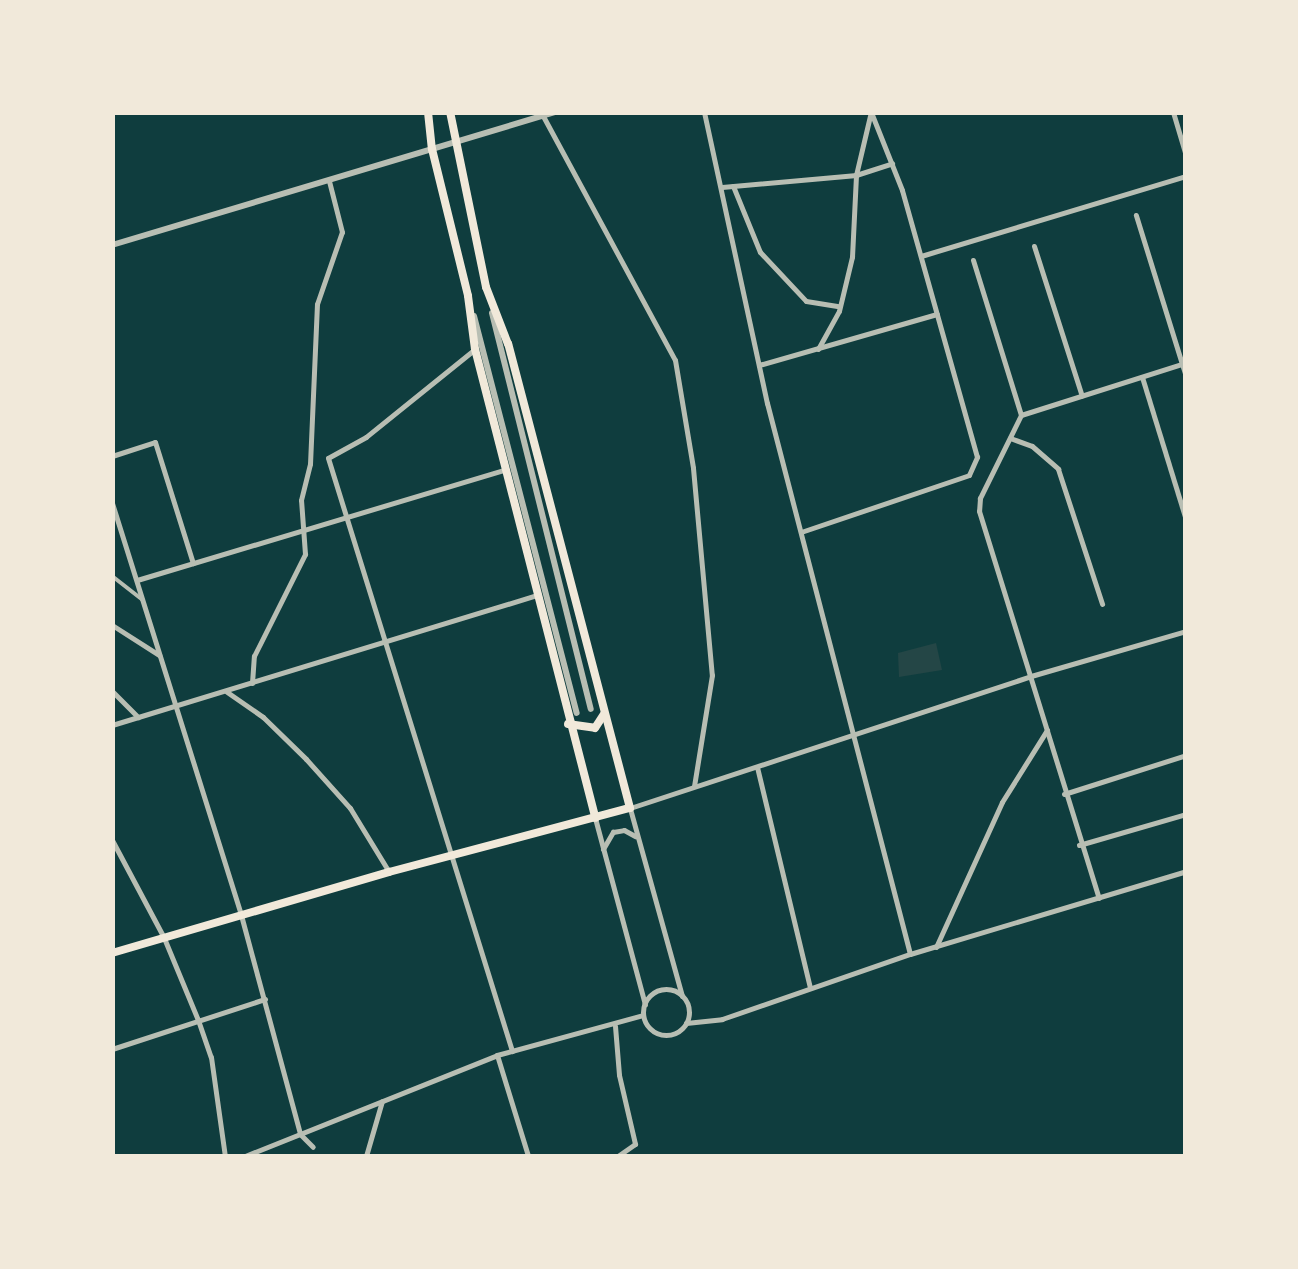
<!DOCTYPE html>
<style>
body{margin:0}
#map{position:relative;width:1298px;height:1269px;overflow:hidden;background:#0f3d3e;font-family:Manrope,sans-serif}
div>[style]{position:absolute}
.green>*{inset:0;background:#244646}
.pedestrian>*{height:4px;margin:-2px;padding:0 2px;transform-origin:2px;border-radius:2px;background:#b8beb3}
.minor>*{height:5px;margin:-2.5px;padding:0 2.5px;transform-origin:2.5px;border-radius:2.5px;background:#b8beb3}
.minor>.ring{margin:-2.5px;padding:0;box-sizing:content-box;background:none;border:5px solid #b8beb3;border-radius:50%}
.tertiary>*{height:6px;margin:-3px;padding:0 3px;transform-origin:3px;border-radius:3px;background:#b8beb3}
.primary>*{height:8px;margin:-4px;padding:0 4px;transform-origin:4px;border-radius:4px;background:#f1e9da}
span{translate:-50% -50%;white-space:nowrap;text-align:center;line-height:1.15;-webkit-text-stroke:8px #f1e9da;paint-order:stroke}
.frame{position:absolute;inset:0;border:115px solid #f1e9da;pointer-events:none}
</style>
<div id="map">
<div class="green">
<div style="clip-path:polygon(936px 643px,942px 670px,899px 677px,898px 653px)"></div>
</div>
<div class="pedestrian">
<div style="left:112px;top:576px;width:39px;rotate:38deg"></div>
</div>
<div class="minor">
<div style="left:704px;top:112px;width:298px;rotate:77.8deg"></div>
<div style="left:767px;top:403px;width:569px;rotate:75.45deg"></div>
<div style="left:1173px;top:112px;width:46px;rotate:73.5deg"></div>
<div style="left:543px;top:116px;width:277px;rotate:61.6deg"></div>
<div style="left:675px;top:360px;width:109px;rotate:80.5deg"></div>
<div style="left:693px;top:468px;width:208px;rotate:84.8deg"></div>
<div style="left:712px;top:675px;width:112px;rotate:99.2deg"></div>
<div style="left:733px;top:186px;width:71px;rotate:67.8deg"></div>
<div style="left:760px;top:252px;width:67px;rotate:46.8deg"></div>
<div style="left:806px;top:301px;width:33px;rotate:9deg"></div>
<div style="left:722px;top:187px;width:135px;rotate:-5.1deg"></div>
<div style="left:856px;top:175px;width:38px;rotate:-18deg"></div>
<div style="left:1034px;top:246px;width:157px;rotate:72.3deg"></div>
<div style="left:921px;top:256px;width:277px;rotate:-16.8deg"></div>
<div style="left:973px;top:260px;width:162px;rotate:72.8deg"></div>
<div style="left:1021px;top:415px;width:93px;rotate:116.3deg"></div>
<div style="left:980px;top:498px;width:13px;rotate:94deg"></div>
<div style="left:979px;top:511px;width:405px;rotate:72.8deg"></div>
<div style="left:475px;top:349px;width:140px;rotate:141.1deg"></div>
<div style="left:366px;top:437px;width:43px;rotate:151.1deg"></div>
<div style="left:328px;top:458px;width:621px;rotate:72.76deg"></div>
<div style="left:818px;top:349px;width:43px;rotate:-61.1deg"></div>
<div style="left:839px;top:311px;width:56px;rotate:-76.5deg"></div>
<div style="left:852px;top:257px;width:82px;rotate:-87.2deg"></div>
<div style="left:856px;top:175px;width:61px;rotate:-76.7deg"></div>
<div style="left:1182px;top:364px;width:13px;rotate:72deg"></div>
<div style="left:759px;top:365px;width:185px;rotate:-16deg"></div>
<div style="left:1142px;top:377px;width:150px;rotate:72.9deg"></div>
<div style="left:1021px;top:415px;width:169px;rotate:-17.6deg"></div>
<div style="left:1182px;top:364px;width:156px;rotate:-107.2deg"></div>
<div style="left:1010px;top:438px;width:23px;rotate:20deg"></div>
<div style="left:1032px;top:446px;width:35px;rotate:41deg"></div>
<div style="left:1058px;top:469px;width:142px;rotate:71.9deg"></div>
<div style="left:112px;top:456px;width:45px;rotate:-18deg"></div>
<div style="left:155px;top:442px;width:127px;rotate:72.6deg"></div>
<div style="left:112px;top:503px;width:432px;rotate:72.6deg"></div>
<div style="left:241px;top:915px;width:227px;rotate:74.9deg"></div>
<div style="left:300px;top:1134px;width:18px;rotate:45deg"></div>
<div style="left:801px;top:532px;width:177px;rotate:-18.7deg"></div>
<div style="left:969px;top:475px;width:20px;rotate:-66deg"></div>
<div style="left:977px;top:457px;width:277px;rotate:-105.7deg"></div>
<div style="left:902px;top:190px;width:84px;rotate:-111.7deg"></div>
<div style="left:137px;top:580px;width:385px;rotate:-16.7deg"></div>
<div style="left:112px;top:625px;width:56px;rotate:32.6deg"></div>
<div style="left:252px;top:683px;width:27px;rotate:-86deg"></div>
<div style="left:254px;top:656px;width:114px;rotate:-63.4deg"></div>
<div style="left:305px;top:554px;width:54px;rotate:-94.2deg"></div>
<div style="left:301px;top:500px;width:37px;rotate:-76deg"></div>
<div style="left:310px;top:464px;width:160px;rotate:-87.5deg"></div>
<div style="left:317px;top:304px;width:76px;rotate:-70.9deg"></div>
<div style="left:342px;top:232px;width:53px;rotate:-104.3deg"></div>
<div style="left:112px;top:691px;width:37px;rotate:45deg"></div>
<div style="left:227px;top:692px;width:44px;rotate:34.8deg"></div>
<div style="left:263px;top:717px;width:60px;rotate:44.3deg"></div>
<div style="left:306px;top:759px;width:66px;rotate:48.1deg"></div>
<div style="left:350px;top:808px;width:75px;rotate:58.6deg"></div>
<div style="left:112px;top:725px;width:443px;rotate:-17deg"></div>
<div style="left:757px;top:767px;width:226px;rotate:76.5deg"></div>
<div style="left:1064px;top:794px;width:128px;rotate:-17.7deg"></div>
<div style="left:595px;top:818px;width:193px;rotate:75deg"></div>
<div style="left:112px;top:840px;width:111px;rotate:62deg"></div>
<div style="left:164px;top:938px;width:89px;rotate:67.5deg"></div>
<div style="left:198px;top:1020px;width:39px;rotate:71deg"></div>
<div style="left:211px;top:1057px;width:100px;rotate:82deg"></div>
<div style="left:1079px;top:845px;width:111px;rotate:-16.2deg"></div>
<div style="left:603px;top:849px;width:20px;rotate:-60deg"></div>
<div style="left:613px;top:832px;width:11px;rotate:-10deg"></div>
<div style="left:624px;top:830px;width:13px;rotate:29deg"></div>
<div style="left:936px;top:947px;width:159px;rotate:-65.5deg"></div>
<div style="left:1002px;top:802px;width:85px;rotate:-58deg"></div>
<div class="ring" style="left:643px;top:989px;width:41px;height:41px"></div>
<div style="left:682px;top:996px;width:195px;rotate:-105.5deg"></div>
<div style="left:630px;top:808px;width:422px;rotate:-18.2deg"></div>
<div style="left:1031px;top:676px;width:161px;rotate:-16.2deg"></div>
<div style="left:686px;top:1023px;width:36px;rotate:-6deg"></div>
<div style="left:722px;top:1019px;width:199px;rotate:-19.1deg"></div>
<div style="left:910px;top:954px;width:288px;rotate:-16.7deg"></div>
<div style="left:615px;top:1026px;width:49px;rotate:85.3deg"></div>
<div style="left:619px;top:1075px;width:71px;rotate:76.9deg"></div>
<div style="left:635px;top:1144px;width:21px;rotate:145deg"></div>
<div style="left:112px;top:1049px;width:161px;rotate:-18.1deg"></div>
<div style="left:497px;top:1055px;width:106px;rotate:72.9deg"></div>
<div style="left:245px;top:1156px;width:271px;rotate:-21.8deg"></div>
<div style="left:497px;top:1055px;width:151px;rotate:-15.3deg"></div>
<div style="left:366px;top:1156px;width:57px;rotate:-73.8deg"></div>
</div>
<div class="tertiary">
<div style="left:112px;top:245px;width:462px;rotate:-16.7deg"></div>
<div style="left:492px;top:313px;width:408px;rotate:76deg"></div>
<div style="left:474px;top:316px;width:410px;rotate:75.5deg"></div>
</div>
<div class="primary">
<div style="left:428px;top:112px;width:37px;rotate:84deg"></div>
<div style="left:432px;top:149px;width:151px;rotate:76.2deg"></div>
<div style="left:468px;top:296px;width:53px;rotate:82.5deg"></div>
<div style="left:475px;top:349px;width:484px;rotate:75.6deg"></div>
<div style="left:568px;top:724px;width:27px;rotate:8deg"></div>
<div style="left:595px;top:728px;width:17px;rotate:-57deg"></div>
<div style="left:112px;top:953px;width:289px;rotate:-16.3deg"></div>
<div style="left:389px;top:872px;width:249px;rotate:-14.9deg"></div>
<div style="left:630px;top:808px;width:480px;rotate:-104.7deg"></div>
<div style="left:508px;top:344px;width:61px;rotate:-111.1deg"></div>
<div style="left:486px;top:287px;width:179px;rotate:-101.6deg"></div>
</div>
<div class="frame"></div>
</div>
